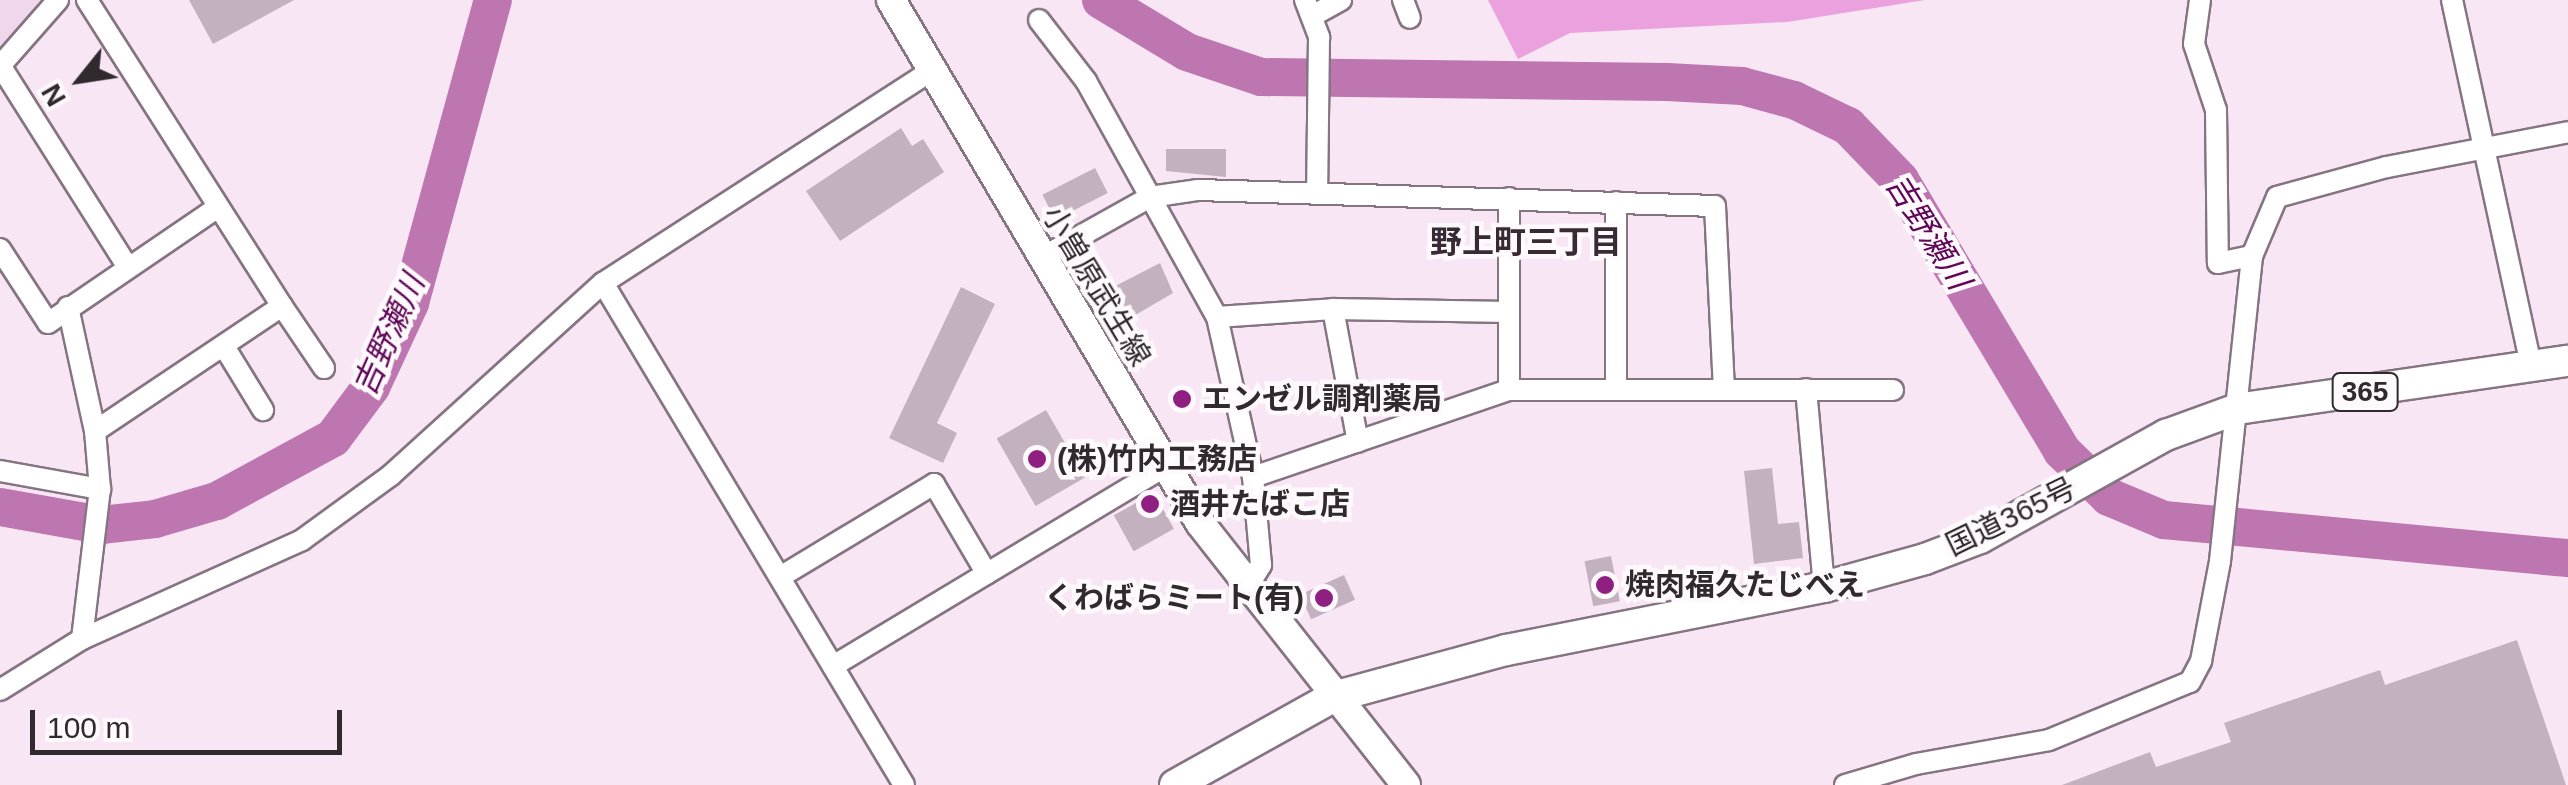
<!DOCTYPE html>
<meta charset="utf-8">
<style>
body{margin:0}
#map{position:relative;width:2568px;height:785px;overflow:hidden;background:#f9e6f5;font-family:Arial,"Noto Sans JP",sans-serif}
div>[style]{position:absolute}
.built>*{inset:0;background:#f1d7eb}
.forest>*{inset:0;background:#eaa1dd}
.river>*{height:38px;margin:-19px;padding:0 19px;transform-origin:19px;border-radius:19px;background:#bd76b0}
.building>*{inset:0;background:#c3b1bf;transform-origin:0 0}
.roads{filter:drop-shadow(2px 0 #857481) drop-shadow(-2px 0 #857481) drop-shadow(0 2px #857481) drop-shadow(0 -2px #857481)}
.minor>*{height:20px;margin:-10px;padding:0 10px;transform-origin:10px;border-radius:10px;background:#fff}
.major>*{height:28px;margin:-14px;padding:0 14px;transform-origin:14px;border-radius:14px;background:#fff}
.highway>*{height:30px;margin:-15px;padding:0 15px;transform-origin:15px;border-radius:15px;background:#fff}
.dots>*{width:28px;height:28px;translate:-50% -50%;box-sizing:border-box;border:5px solid #fdf9fc;border-radius:50%}
span{translate:-50% -50%;white-space:nowrap;text-align:center;line-height:1.15;-webkit-text-stroke:9px #fdf9fc;paint-order:stroke}
.shield-label span{padding:2px 8px;background:#fdf9fc;border:2px solid;border-radius:8px;-webkit-text-stroke-width:0}
.shield-label{font-size:28px;color:#30292e;font-weight:700}
.street-label{font-size:30px;color:#30292e}
.poi-label{font-size:30px;color:#30292e;font-weight:700}
.left{translate:0 -50%;text-align:left}
.right{translate:-100% -50%;text-align:right}
.water-label{font-size:32px;color:#600757;font-style:italic}
.neighbourhood-label{font-size:32px;color:#382a35;font-weight:700}
.north{position:absolute;left:30px;top:30px;width:100px;height:100px;-webkit-text-stroke:8px #fdf9fc;paint-order:stroke;rotate:240deg;font-size:28px;font-weight:700;line-height:40px;text-align:center;color:#30292e}
.north::after{content:'';display:block;margin:auto;width:35px;height:45px;background:#30292e;clip-path:polygon(50% 0,100% 100%,50% 72%,0 100%)}
.scale{position:absolute;left:30px;top:710px;width:312px;height:45px;box-sizing:border-box;border:5px solid #30292e;border-top:0;padding-left:12px;font-size:30px;line-height:35px;white-space:nowrap;color:#30292e;-webkit-text-stroke:8px #fdf9fc;paint-order:stroke}
</style>
<div id="map">
<div class="built">
<div style="clip-path:polygon(0 0,47px 0,0 49px)"></div>
</div>
<div class="forest">
<div style="clip-path:polygon(1488px 0,1925px 0,1787px 22px,1570px 33px,1518px 59px)"></div>
</div>
<div class="river">
<div style="left:1101px;top:0;width:100px;rotate:31.2deg"></div>
<div style="left:1187px;top:52px;width:78px;rotate:18.7deg"></div>
<div style="left:1261px;top:77px;width:406px;rotate:0.7deg"></div>
<div style="left:1667px;top:82px;width:75px;rotate:3.1deg"></div>
<div style="left:1742px;top:86px;width:54px;rotate:15.1deg"></div>
<div style="left:1794px;top:100px;width:60px;rotate:25.7deg"></div>
<div style="left:1848px;top:126px;width:75px;rotate:46.1deg"></div>
<div style="left:1900px;top:180px;width:316px;rotate:59.1deg"></div>
<div style="left:2062px;top:451px;width:66px;rotate:44.4deg"></div>
<div style="left:2109px;top:497px;width:60px;rotate:22.7deg"></div>
<div style="left:2164px;top:520px;width:406px;rotate:5.4deg"></div>
<div style="left:0;top:507px;width:103px;rotate:10.1deg"></div>
<div style="left:101px;top:525px;width:54px;rotate:-6.3deg"></div>
<div style="left:155px;top:519px;width:65px;rotate:-16.2deg"></div>
<div style="left:217px;top:501px;width:132px;rotate:-28.5deg"></div>
<div style="left:333px;top:438px;width:64px;rotate:-53.3deg"></div>
<div style="left:371px;top:387px;width:93px;rotate:-65.1deg"></div>
<div style="left:410px;top:303px;width:314px;rotate:-74.7deg"></div>
</div>
<div class="building">
<div style="clip-path:polygon(189px 0,294px 0,213px 44px)"></div>
<div style="clip-path:polygon(901px 128px,912px 146px,923px 139px,944px 172px,840px 241px,806px 191px)"></div>
<div style="clip-path:polygon(1166px 149px,1226px 149px,1226px 177px,1166px 171px)"></div>
<div style="left:1095px;top:168px;width:28px;height:59px;rotate:63deg"></div>
<div style="clip-path:polygon(1160px 263px,1173px 293px,1115px 327px,1096px 296px)"></div>
<div style="clip-path:polygon(961px 287px,995px 304px,937px 423px,957px 433px,943px 463px,889px 438px)"></div>
<div style="left:1046px;top:410px;width:78px;height:57px;rotate:60deg"></div>
<div style="clip-path:polygon(1772px 468px,1778px 524px,1799px 522px,1803px 558px,1754px 564px,1744px 471px)"></div>
<div style="left:1154px;top:493px;width:41px;height:46px;rotate:61deg"></div>
<div style="left:1611px;top:556px;width:46px;height:27px;rotate:79deg"></div>
<div style="left:1344px;top:575px;width:27px;height:48px;rotate:66deg"></div>
<div style="clip-path:polygon(2517px 640px,2566px 785px,2062px 785px,2150px 752px,2156px 767px,2231px 742px,2224px 723px,2380px 670px,2385px 685px)"></div>
</div>
<div class="roads">
<div class="minor">
<div style="left:87px;top:0;width:363px;rotate:57.5deg"></div>
<div style="left:282px;top:306px;width:225px;rotate:146.2deg"></div>
<div style="left:1305px;top:0;width:40px;rotate:69deg"></div>
<div style="left:1319px;top:37px;width:153px;rotate:90.7deg"></div>
<div style="left:1403px;top:0;width:19px;rotate:69deg"></div>
<div style="left:2200px;top:0;width:44px;rotate:97.8deg"></div>
<div style="left:2194px;top:44px;width:70px;rotate:71.6deg"></div>
<div style="left:2216px;top:110px;width:153px;rotate:89.3deg"></div>
<div style="left:2218px;top:263px;width:35px;rotate:-12deg"></div>
<div style="left:2452px;top:0;width:378px;rotate:77.8deg"></div>
<div style="left:1314px;top:15px;width:31px;rotate:-29deg"></div>
<div style="left:1039px;top:20px;width:77px;rotate:52.4deg"></div>
<div style="left:1086px;top:81px;width:270px;rotate:61deg"></div>
<div style="left:1217px;top:317px;width:164px;rotate:77.3deg"></div>
<div style="left:0;top:65px;width:236px;rotate:57.7deg"></div>
<div style="left:0;top:66px;width:88px;rotate:-48.7deg"></div>
<div style="left:0;top:249px;width:88px;rotate:57deg"></div>
<div style="left:48px;top:323px;width:206px;rotate:-34.3deg"></div>
<div style="left:1041px;top:258px;width:125px;rotate:-29.2deg"></div>
<div style="left:1150px;top:197px;width:49px;rotate:-8.3deg"></div>
<div style="left:1198px;top:190px;width:517px;rotate:1.77deg"></div>
<div style="left:1715px;top:206px;width:183px;rotate:87.2deg"></div>
<div style="left:603px;top:283px;width:585px;rotate:59.05deg"></div>
<div style="left:282px;top:306px;width:75px;rotate:55.9deg"></div>
<div style="left:1333px;top:309px;width:135px;rotate:79.4deg"></div>
<div style="left:1217px;top:317px;width:116px;rotate:-3.9deg"></div>
<div style="left:1333px;top:309px;width:176px;rotate:1deg"></div>
<div style="left:225px;top:348px;width:73px;rotate:58.5deg"></div>
<div style="left:1616px;top:389px;width:187px;rotate:-90deg"></div>
<div style="left:1806px;top:389px;width:199px;rotate:84.8deg"></div>
<div style="left:1509px;top:390px;width:192px;rotate:-90deg"></div>
<div style="left:0;top:471px;width:102px;rotate:10.2deg"></div>
<div style="left:780px;top:577px;width:180px;rotate:-31.1deg"></div>
<div style="left:934px;top:484px;width:104px;rotate:59.5deg"></div>
<div style="left:1248px;top:586px;width:25px;rotate:-58deg"></div>
<div style="left:1261px;top:565px;width:88px;rotate:-95.2deg"></div>
<div style="left:1253px;top:477px;width:270px;rotate:-18.8deg"></div>
<div style="left:1509px;top:390px;width:384px"></div>
<div style="left:82px;top:639px;width:241px;rotate:-24.2deg"></div>
<div style="left:302px;top:540px;width:110px;rotate:-36.1deg"></div>
<div style="left:391px;top:475px;width:286px;rotate:-42.2deg"></div>
<div style="left:603px;top:283px;width:394px;rotate:-32.9deg"></div>
<div style="left:833px;top:666px;width:388px;rotate:-31deg"></div>
<div style="left:0;top:690px;width:97px;rotate:-31.9deg"></div>
<div style="left:82px;top:639px;width:151px;rotate:-83.2deg"></div>
<div style="left:100px;top:489px;width:58px;rotate:-94.9deg"></div>
<div style="left:95px;top:431px;width:127px;rotate:-102.3deg"></div>
<div style="left:1845px;top:785px;width:74px;rotate:-16.5deg"></div>
<div style="left:1916px;top:764px;width:135px;rotate:-10.2deg"></div>
<div style="left:2049px;top:740px;width:152px;rotate:-22.4deg"></div>
<div style="left:2190px;top:682px;width:24px;rotate:-62deg"></div>
<div style="left:2201px;top:661px;width:102px;rotate:-79.2deg"></div>
<div style="left:2220px;top:561px;width:307px;rotate:-84deg"></div>
<div style="left:2252px;top:256px;width:64px;rotate:-67deg"></div>
<div style="left:2277px;top:197px;width:114px;rotate:-15.3deg"></div>
<div style="left:2387px;top:167px;width:184px;rotate:-10.9deg"></div>
</div>
<div class="major">
<div style="left:891px;top:0;width:607px;rotate:59.42deg"></div>
<div style="left:1200px;top:523px;width:333px;rotate:51.8deg"></div>
</div>
<div class="highway">
<div style="left:1175px;top:785px;width:181px;rotate:-29.1deg"></div>
<div style="left:1333px;top:697px;width:179px;rotate:-15.2deg"></div>
<div style="left:1506px;top:650px;width:324px;rotate:-11.2deg"></div>
<div style="left:1824px;top:587px;width:105px;rotate:-15.5deg"></div>
<div style="left:1925px;top:559px;width:59px;rotate:-20.9deg"></div>
<div style="left:1980px;top:538px;width:213px;rotate:-29deg"></div>
<div style="left:2166px;top:435px;width:76px;rotate:-20.1deg"></div>
<div style="left:2237px;top:409px;width:334px;rotate:-8.3deg"></div>
</div>
</div>
<div class="dots">
<div style="left:1182px;top:399px;background:#8f2082"></div>
<div style="left:1037px;top:459px;background:#8f2082"></div>
<div style="left:1150px;top:504px;background:#8f2082"></div>
<div style="left:1605px;top:585px;background:#8f2082"></div>
<div style="left:1324px;top:598px;background:#8f2082"></div>
</div>
<div class="shield-label">
<span style="left:2365px;top:392px">365</span>
</div>
<div class="street-label">
<span style="left:1096px;top:286px;rotate:59deg">小曽原武生線</span>
<span style="left:2011px;top:517px;rotate:-26deg">国道365号</span>
</div>
<div class="poi-label">
<span class="left" style="left:1202px;top:399px">エンゼル調剤薬局</span>
<span class="left" style="left:1057px;top:459px">(株)竹内工務店</span>
<span class="left" style="left:1170px;top:504px">酒井たばこ店</span>
<span class="left" style="left:1625px;top:585px">焼肉福久たじべえ</span>
<span class="right" style="left:1304px;top:598px">くわばらミート(有)</span>
</div>
<div class="water-label">
<span style="left:1928px;top:232px;rotate:58deg">吉野瀬川</span>
<span style="left:389px;top:335px;rotate:-66deg">吉野瀬川</span>
</div>
<div class="neighbourhood-label">
<span style="left:1526px;top:242px">野上町三丁目</span>
</div>
<div class="north">N</div>
<div class="scale">100 m</div>
</div>
